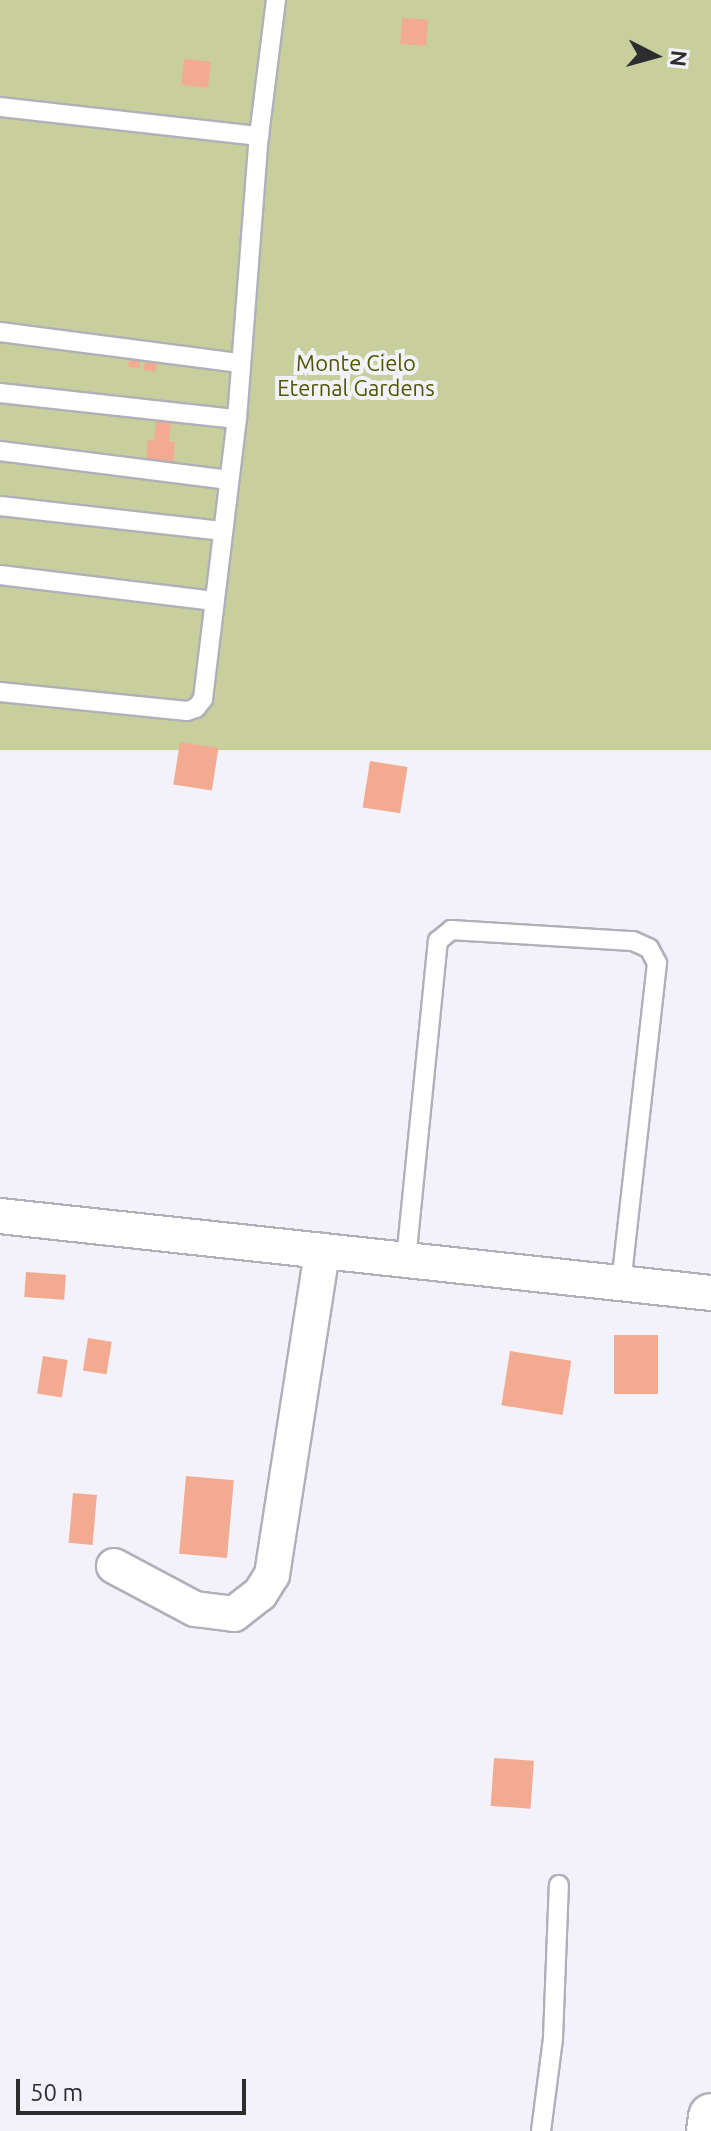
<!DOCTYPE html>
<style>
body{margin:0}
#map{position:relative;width:711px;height:2131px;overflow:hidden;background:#f3f2fb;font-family:Ubuntu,sans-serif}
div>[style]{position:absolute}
.green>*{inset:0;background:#c8cf9c;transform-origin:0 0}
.building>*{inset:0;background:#f2ab90;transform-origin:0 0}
.roads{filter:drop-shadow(2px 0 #b0b0b8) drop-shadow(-2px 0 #b0b0b8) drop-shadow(0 2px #b0b0b8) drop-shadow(0 -2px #b0b0b8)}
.service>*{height:18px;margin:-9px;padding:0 9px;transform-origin:9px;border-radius:9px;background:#fff}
.minor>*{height:34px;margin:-17px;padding:0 17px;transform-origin:17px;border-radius:17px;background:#fff}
.tertiary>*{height:44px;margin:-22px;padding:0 22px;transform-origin:22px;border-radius:22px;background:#fff}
span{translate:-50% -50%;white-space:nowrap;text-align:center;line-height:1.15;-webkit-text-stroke:8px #f3f2fb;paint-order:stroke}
.park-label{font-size:22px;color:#505702}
.north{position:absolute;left:615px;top:16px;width:80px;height:80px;-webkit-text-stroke:6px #f3f2fb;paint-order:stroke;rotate:96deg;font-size:22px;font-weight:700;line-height:32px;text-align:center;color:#2d2d30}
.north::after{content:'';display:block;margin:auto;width:28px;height:36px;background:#2d2d30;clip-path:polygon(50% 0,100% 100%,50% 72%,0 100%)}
.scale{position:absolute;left:16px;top:2079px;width:230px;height:36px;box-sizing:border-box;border:4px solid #2d2d30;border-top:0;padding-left:10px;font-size:24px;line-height:28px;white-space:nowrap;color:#2d2d30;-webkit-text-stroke:6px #f3f2fb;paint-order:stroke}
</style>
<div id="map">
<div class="green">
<div style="left:0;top:0;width:711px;height:750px"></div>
</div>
<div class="building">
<div style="left:402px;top:18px;width:26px;height:26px;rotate:4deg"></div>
<div style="left:184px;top:59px;width:27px;height:26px;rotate:6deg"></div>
<div style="left:129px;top:359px;width:11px;height:8px;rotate:5deg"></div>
<div style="left:145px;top:362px;width:12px;height:8px;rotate:9deg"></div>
<div style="clip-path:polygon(157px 415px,172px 416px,169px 442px,175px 442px,173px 467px,146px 464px,148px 440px,154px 441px)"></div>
<div style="left:180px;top:742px;width:39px;height:43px;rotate:9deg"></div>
<div style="left:370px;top:761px;width:38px;height:47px;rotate:9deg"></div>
<div style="left:26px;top:1272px;width:40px;height:25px;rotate:4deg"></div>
<div style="left:614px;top:1335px;width:44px;height:59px"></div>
<div style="left:88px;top:1338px;width:24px;height:33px;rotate:9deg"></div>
<div style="left:510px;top:1351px;width:62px;height:55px;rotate:9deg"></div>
<div style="left:43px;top:1356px;width:25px;height:38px;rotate:9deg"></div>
<div style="left:186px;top:1476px;width:48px;height:78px;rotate:5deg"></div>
<div style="left:73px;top:1493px;width:24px;height:50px;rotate:5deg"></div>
<div style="left:494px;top:1758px;width:40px;height:48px;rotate:4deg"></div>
</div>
<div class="roads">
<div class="service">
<div style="left:0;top:107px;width:261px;rotate:6.4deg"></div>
<div style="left:0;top:332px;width:240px;rotate:7.4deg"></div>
<div style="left:0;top:393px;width:238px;rotate:6.3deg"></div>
<div style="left:0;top:451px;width:231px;rotate:7.2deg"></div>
<div style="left:0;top:506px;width:223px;rotate:6.4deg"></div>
<div style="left:0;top:575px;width:216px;rotate:6.9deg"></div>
<div style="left:0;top:692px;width:188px;rotate:5.8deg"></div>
<div style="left:187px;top:711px;width:9px;rotate:-18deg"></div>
<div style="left:196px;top:708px;width:11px;rotate:-52deg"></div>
<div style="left:203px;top:699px;width:282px;rotate:-83.1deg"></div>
<div style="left:237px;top:419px;width:284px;rotate:-85.6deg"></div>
<div style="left:259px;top:136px;width:137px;rotate:-82.9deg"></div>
<div style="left:406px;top:1260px;width:321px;rotate:-84.3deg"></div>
<div style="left:438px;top:941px;width:17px;rotate:-40deg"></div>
<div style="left:451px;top:930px;width:182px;rotate:3.5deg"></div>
<div style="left:633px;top:941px;width:17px;rotate:24deg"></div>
<div style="left:649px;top:948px;width:17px;rotate:62deg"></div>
<div style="left:657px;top:963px;width:322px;rotate:96.4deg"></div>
<div style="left:541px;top:2131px;width:94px;rotate:-82.6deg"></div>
<div style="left:553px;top:2038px;width:153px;rotate:-87.8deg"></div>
</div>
<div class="minor">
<div style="left:0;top:1216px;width:715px;rotate:6.18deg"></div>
<div style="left:114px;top:1566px;width:92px;rotate:28deg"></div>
<div style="left:195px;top:1609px;width:39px;rotate:7deg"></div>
<div style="left:234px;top:1614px;width:33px;rotate:-38deg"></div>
<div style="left:260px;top:1594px;width:22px;rotate:-58deg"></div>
<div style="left:272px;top:1575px;width:328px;rotate:-81.2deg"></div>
</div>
<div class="tertiary">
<div style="left:709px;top:2131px;width:15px;rotate:-82deg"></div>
</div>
</div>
<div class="park-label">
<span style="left:356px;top:375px">Monte Cielo<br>Eternal Gardens</span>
</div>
<div class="north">N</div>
<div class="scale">50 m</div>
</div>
